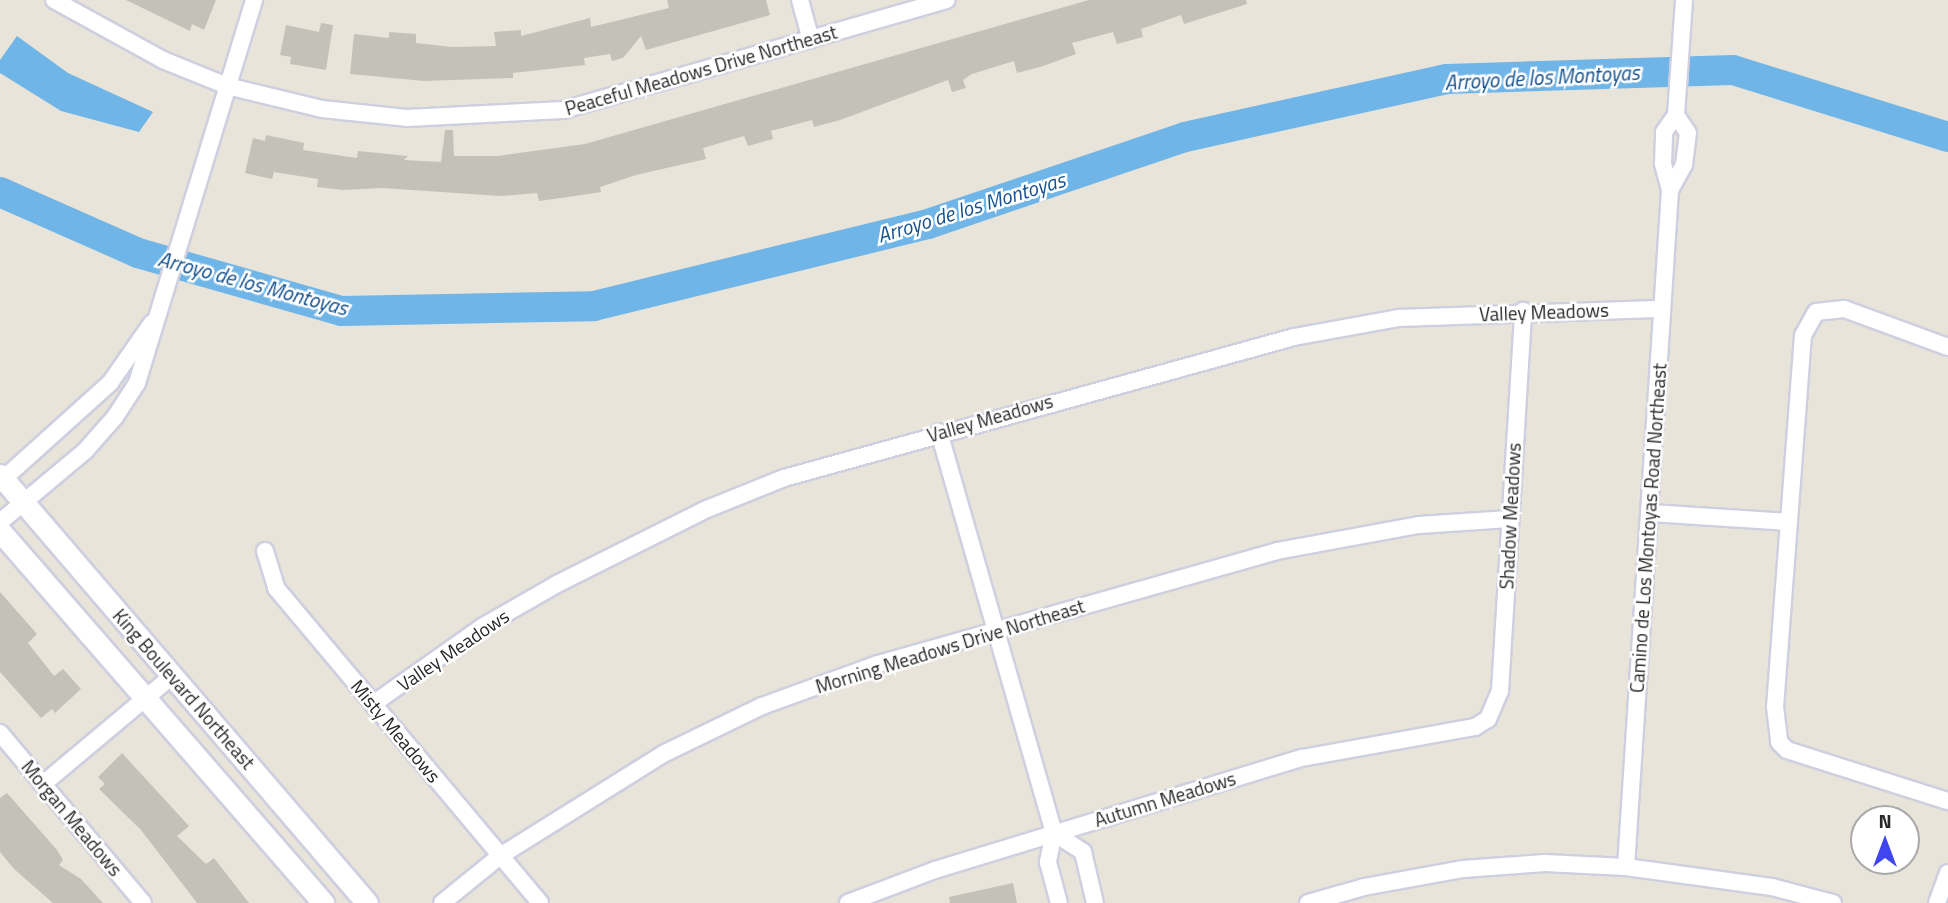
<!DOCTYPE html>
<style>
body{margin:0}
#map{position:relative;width:1948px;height:903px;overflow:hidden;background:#e9e4d9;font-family:"Titillium Web",sans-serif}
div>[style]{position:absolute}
.water>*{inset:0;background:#70b5e7}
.river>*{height:30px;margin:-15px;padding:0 15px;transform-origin:15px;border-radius:15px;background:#70b5e7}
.building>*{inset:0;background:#c4c1b9}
.roads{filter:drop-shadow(2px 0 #cecfdf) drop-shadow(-2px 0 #cecfdf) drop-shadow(0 2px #cecfdf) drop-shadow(0 -2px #cecfdf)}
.minor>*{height:16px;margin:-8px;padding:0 8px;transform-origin:8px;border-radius:8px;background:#fff}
.tertiary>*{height:21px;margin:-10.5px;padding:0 10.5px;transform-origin:10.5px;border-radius:10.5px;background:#fff}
span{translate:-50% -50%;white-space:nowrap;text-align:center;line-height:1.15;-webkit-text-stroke:5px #fff;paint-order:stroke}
.street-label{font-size:19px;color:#272727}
.water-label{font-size:21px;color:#14518e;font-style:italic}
.north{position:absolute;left:1850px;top:805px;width:70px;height:70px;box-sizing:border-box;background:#fff;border:2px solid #a9a9a9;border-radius:50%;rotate:0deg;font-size:19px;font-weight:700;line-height:28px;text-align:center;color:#272727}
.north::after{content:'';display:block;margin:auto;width:24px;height:32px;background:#4046ef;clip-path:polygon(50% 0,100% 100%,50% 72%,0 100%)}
</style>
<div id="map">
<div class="water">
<div style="clip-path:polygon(17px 36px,68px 73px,153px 112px,139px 132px,61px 111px,0 73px,0 60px)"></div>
</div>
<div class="river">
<div style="left:0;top:192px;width:151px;rotate:23.8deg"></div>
<div style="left:138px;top:253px;width:212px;rotate:15.9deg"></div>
<div style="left:342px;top:311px;width:252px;rotate:-1.1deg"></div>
<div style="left:594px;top:306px;width:344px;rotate:-13.8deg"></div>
<div style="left:928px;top:224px;width:271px;rotate:-18.7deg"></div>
<div style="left:1185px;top:137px;width:268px;rotate:-12.5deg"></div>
<div style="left:1447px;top:79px;width:286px;rotate:-1.8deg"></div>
<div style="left:1733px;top:70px;width:225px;rotate:17.3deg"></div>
</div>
<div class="building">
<div style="clip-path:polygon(126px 0,216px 0,204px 30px,192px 24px,190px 31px)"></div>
<div style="clip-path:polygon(667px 0,766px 0,770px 15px,646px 50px,641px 36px,623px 58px,612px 61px,610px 54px,584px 58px,585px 65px,513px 73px,513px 78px,424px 81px,350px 74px,354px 34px,389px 38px,389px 32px,416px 34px,416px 43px,452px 47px,496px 46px,494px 32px,521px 30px,521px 36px,590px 18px,591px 27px,669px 8px)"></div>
<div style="clip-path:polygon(1089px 0,1246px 0,1247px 4px,1184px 24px,1181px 15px,1141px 29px,1143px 37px,1117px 44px,1113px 32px,1072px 43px,1076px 54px,1043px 66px,1017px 73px,1014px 61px,972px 74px,963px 80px,966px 88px,952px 92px,948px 80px,840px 120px,814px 127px,812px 120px,771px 131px,773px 139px,748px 146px,744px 136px,703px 148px,706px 159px,636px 175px,600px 187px,601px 192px,575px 196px,539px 201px,537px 193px,501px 196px,382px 188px,343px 190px,317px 187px,318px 179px,274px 172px,272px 179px,245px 173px,253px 138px,265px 141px,266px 135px,304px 143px,303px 150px,357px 158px,358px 151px,408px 156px,404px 160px,441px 162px,445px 130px,453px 130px,454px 156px,498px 156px,585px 144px)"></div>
<div style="clip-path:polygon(321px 23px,333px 25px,326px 70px,290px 64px,291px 57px,280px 55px,286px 25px,319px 32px)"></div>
<div style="clip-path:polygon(0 592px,37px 634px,28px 643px,54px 676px,63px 669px,81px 689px,55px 713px,52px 709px,41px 718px,0 672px)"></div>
<div style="clip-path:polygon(122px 753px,189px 826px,177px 836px,206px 864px,214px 858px,249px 903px,197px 903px,141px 830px,99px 789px,105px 784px,98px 777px)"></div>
<div style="clip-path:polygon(7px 793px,57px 850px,63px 860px,59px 865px,81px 879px,103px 903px,53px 903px,14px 869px,0 852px,0 798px)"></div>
<div style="clip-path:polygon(1013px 883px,1017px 903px,950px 903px,949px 897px)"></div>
</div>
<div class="roads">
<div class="minor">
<div style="left:54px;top:0;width:124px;rotate:28.8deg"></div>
<div style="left:163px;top:60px;width:69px;rotate:22.1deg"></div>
<div style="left:227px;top:86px;width:98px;rotate:13.6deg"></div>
<div style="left:322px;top:109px;width:85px;rotate:6deg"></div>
<div style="left:407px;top:118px;width:156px;rotate:-2.9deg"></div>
<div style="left:563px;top:110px;width:399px;rotate:-16deg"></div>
<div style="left:800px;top:0;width:41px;rotate:74.6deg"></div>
<div style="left:1670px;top:190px;width:29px;rotate:-61deg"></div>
<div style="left:1684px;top:165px;width:32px;rotate:-83deg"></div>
<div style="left:1688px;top:133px;width:22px;rotate:-124deg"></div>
<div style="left:1948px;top:347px;width:111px;rotate:-159.9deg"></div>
<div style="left:1844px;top:309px;width:28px;rotate:174deg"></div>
<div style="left:1816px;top:312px;width:26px;rotate:119deg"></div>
<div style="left:1803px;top:335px;width:373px;rotate:94.3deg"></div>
<div style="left:1775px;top:707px;width:35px;rotate:83deg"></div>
<div style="left:1779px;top:742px;width:11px;rotate:45deg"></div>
<div style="left:1787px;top:750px;width:169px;rotate:17.6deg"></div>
<div style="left:939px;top:432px;width:417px;rotate:74deg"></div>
<div style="left:1054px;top:833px;width:30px;rotate:102deg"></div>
<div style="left:1048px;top:862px;width:42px;rotate:75deg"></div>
<div style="left:0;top:482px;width:148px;rotate:-42deg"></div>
<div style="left:110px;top:383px;width:73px;rotate:-55deg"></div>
<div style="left:1651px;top:513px;width:138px;rotate:3.7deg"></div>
<div style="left:0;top:522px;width:111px;rotate:-39.9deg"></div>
<div style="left:85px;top:451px;width:45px;rotate:-48.6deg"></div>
<div style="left:115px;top:417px;width:40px;rotate:-57.1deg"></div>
<div style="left:137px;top:383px;width:400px;rotate:-73deg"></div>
<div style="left:265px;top:551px;width:39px;rotate:73deg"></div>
<div style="left:276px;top:588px;width:411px;rotate:50deg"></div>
<div style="left:373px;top:704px;width:133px;rotate:-35.2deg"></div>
<div style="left:482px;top:627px;width:86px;rotate:-29.8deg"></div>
<div style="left:557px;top:584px;width:168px;rotate:-26.6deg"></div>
<div style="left:707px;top:509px;width:83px;rotate:-21.9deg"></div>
<div style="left:784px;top:478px;width:529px;rotate:-15.45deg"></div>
<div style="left:1294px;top:337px;width:107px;rotate:-10.3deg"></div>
<div style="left:1399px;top:318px;width:263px;rotate:-2deg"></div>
<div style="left:0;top:733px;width:222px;rotate:49.9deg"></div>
<div style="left:43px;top:784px;width:168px;rotate:-39.9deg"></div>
<div style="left:1054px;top:833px;width:35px;rotate:33deg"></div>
<div style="left:1083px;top:852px;width:52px;rotate:76.8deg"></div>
<div style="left:1626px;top:867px;width:678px;rotate:-86.28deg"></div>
<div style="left:1670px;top:190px;width:27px;rotate:-105deg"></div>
<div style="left:1663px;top:164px;width:32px;rotate:-88deg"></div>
<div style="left:1664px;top:132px;width:21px;rotate:-55deg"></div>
<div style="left:1676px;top:115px;width:115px;rotate:-86deg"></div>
<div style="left:442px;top:903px;width:75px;rotate:-39deg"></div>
<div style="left:500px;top:856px;width:192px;rotate:-32deg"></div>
<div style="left:663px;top:754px;width:110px;rotate:-25.9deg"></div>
<div style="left:762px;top:706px;width:123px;rotate:-19.9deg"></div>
<div style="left:878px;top:664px;width:415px;rotate:-15.8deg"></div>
<div style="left:1277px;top:551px;width:144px;rotate:-10.4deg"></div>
<div style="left:1419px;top:525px;width:90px;rotate:-3.8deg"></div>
<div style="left:848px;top:903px;width:93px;rotate:-20.8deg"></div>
<div style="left:935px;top:870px;width:384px;rotate:-17deg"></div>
<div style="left:1302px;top:758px;width:176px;rotate:-10.2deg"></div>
<div style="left:1475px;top:727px;width:15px;rotate:-32deg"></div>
<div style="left:1488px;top:719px;width:30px;rotate:-67deg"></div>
<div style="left:1500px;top:691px;width:381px;rotate:-86.5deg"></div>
<div style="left:1308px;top:903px;width:58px;rotate:-15.9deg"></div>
<div style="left:1364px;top:887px;width:101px;rotate:-10.3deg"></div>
<div style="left:1463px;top:869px;width:82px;rotate:-4.2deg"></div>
<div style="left:1545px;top:863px;width:81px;rotate:2.8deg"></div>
<div style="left:1626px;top:867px;width:147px;rotate:7.8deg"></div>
<div style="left:1772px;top:887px;width:63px;rotate:14.7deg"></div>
<div style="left:1937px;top:903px;width:32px;rotate:-70deg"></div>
</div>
<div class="tertiary">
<div style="left:0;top:475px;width:564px;rotate:49.39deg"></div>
<div style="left:0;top:531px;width:493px;rotate:49deg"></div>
</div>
</div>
<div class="street-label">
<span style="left:701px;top:70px;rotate:-16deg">Peaceful Meadows Drive Northeast</span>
<span style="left:1544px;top:312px;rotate:-2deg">Valley Meadows</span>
<span style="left:990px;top:418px;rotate:-16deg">Valley Meadows</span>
<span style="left:1510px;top:516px;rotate:-87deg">Shadow Meadows</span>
<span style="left:1648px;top:528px;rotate:-86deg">Camino de Los Montoyas Road Northeast</span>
<span style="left:950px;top:646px;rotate:-17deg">Morning Meadows Drive Northeast</span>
<span style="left:453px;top:650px;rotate:-34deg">Valley Meadows</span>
<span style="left:184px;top:689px;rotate:49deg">King Boulevard Northeast</span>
<span style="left:396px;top:731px;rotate:50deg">Misty Meadows</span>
<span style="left:1165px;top:799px;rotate:-17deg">Autumn Meadows</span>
<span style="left:72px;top:818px;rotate:50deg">Morgan Meadows</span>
</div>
<div class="water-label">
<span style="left:1542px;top:77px;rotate:-3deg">Arroyo de los Montoyas</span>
<span style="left:971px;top:207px;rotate:-17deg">Arroyo de los Montoyas</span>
<span style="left:253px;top:283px;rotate:15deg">Arroyo de los Montoyas</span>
</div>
<div class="north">N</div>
</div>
